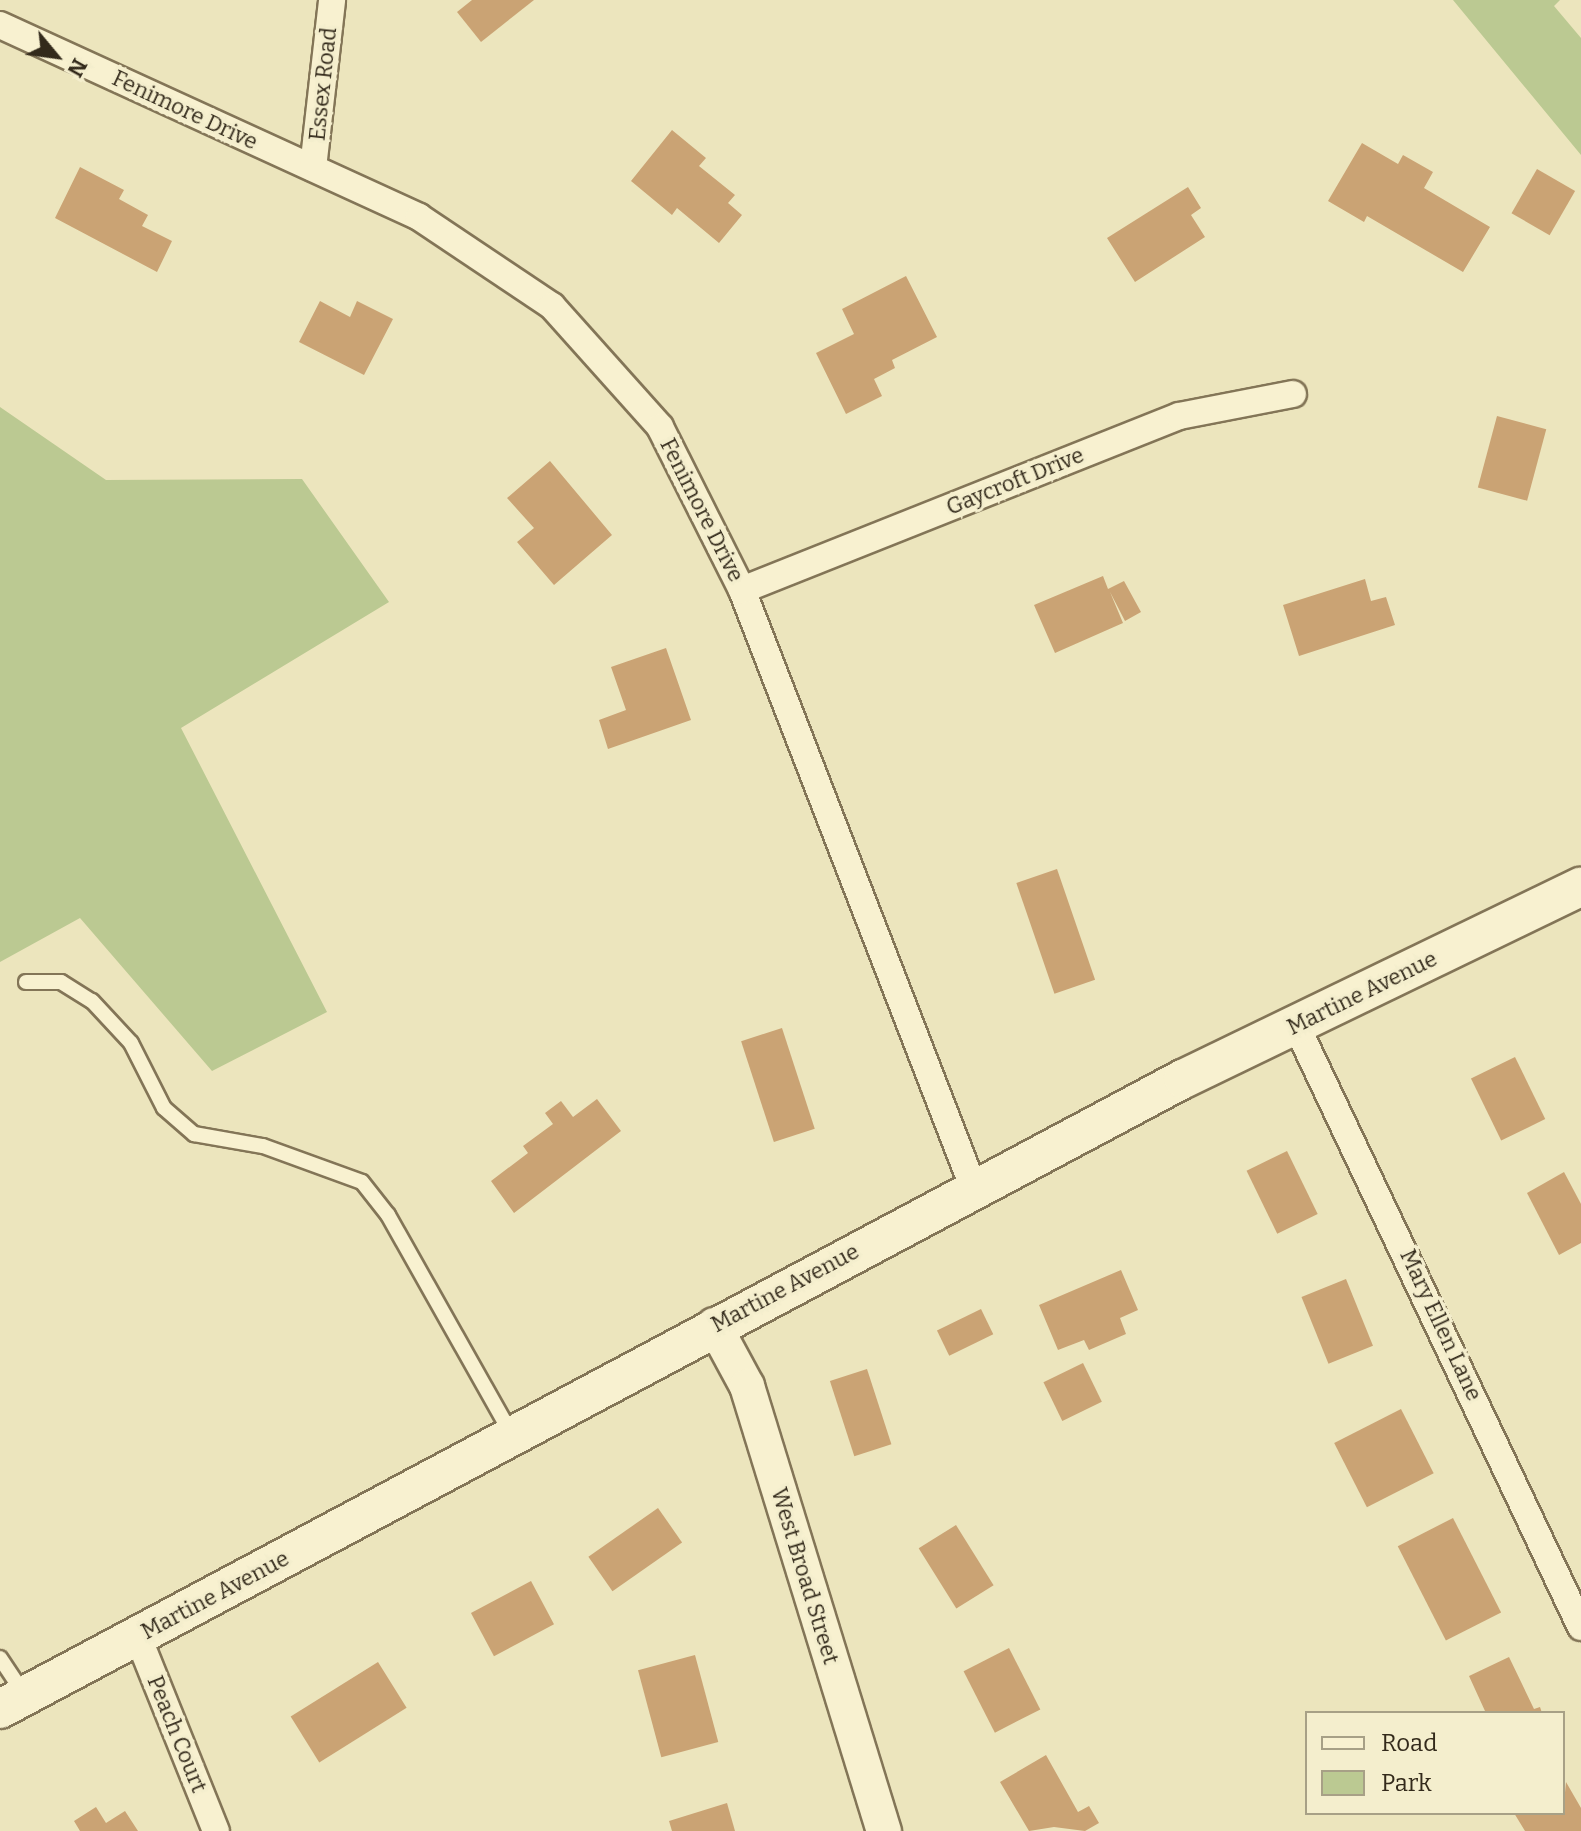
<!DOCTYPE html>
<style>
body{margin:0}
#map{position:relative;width:1581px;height:1831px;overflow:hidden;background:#ece5bd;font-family:Bitter,serif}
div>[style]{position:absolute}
.green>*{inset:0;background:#bbc992}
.building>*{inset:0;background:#caa374;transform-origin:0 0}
.roads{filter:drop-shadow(2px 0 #837557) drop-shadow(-2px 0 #837557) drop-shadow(0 2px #837557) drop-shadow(0 -2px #837557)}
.service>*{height:14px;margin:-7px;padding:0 7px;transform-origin:7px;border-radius:7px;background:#f8f1d0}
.minor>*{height:26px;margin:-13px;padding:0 13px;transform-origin:13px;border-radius:13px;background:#f8f1d0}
.tertiary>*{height:34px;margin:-17px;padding:0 17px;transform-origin:17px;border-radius:17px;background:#f8f1d0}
.secondary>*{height:38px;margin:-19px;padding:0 19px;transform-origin:19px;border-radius:19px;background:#f8f1d0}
span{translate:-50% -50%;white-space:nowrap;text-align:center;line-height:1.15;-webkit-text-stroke:6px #f4eecd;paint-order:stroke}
.street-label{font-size:22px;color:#332a1b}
.legend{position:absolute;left:1305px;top:1711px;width:260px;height:104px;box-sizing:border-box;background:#f4eecd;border:2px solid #a7a086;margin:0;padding:10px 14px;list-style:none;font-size:24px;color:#332a1b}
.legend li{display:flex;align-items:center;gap:16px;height:40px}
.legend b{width:40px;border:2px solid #a7a086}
.north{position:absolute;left:16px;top:16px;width:80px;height:80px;-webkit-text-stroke:6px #f4eecd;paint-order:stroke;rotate:119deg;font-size:22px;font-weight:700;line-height:32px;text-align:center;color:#332a1b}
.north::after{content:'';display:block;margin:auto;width:28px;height:36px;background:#332a1b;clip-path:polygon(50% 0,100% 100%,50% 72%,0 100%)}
</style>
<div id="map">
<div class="green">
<div style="clip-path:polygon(1453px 0,1560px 0,1554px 6px,1581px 38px,1581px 155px)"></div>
<div style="clip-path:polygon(0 407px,106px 480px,302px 479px,389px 602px,181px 728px,327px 1012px,212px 1071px,80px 918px,0 962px)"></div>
</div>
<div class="building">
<div style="clip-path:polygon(472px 0,534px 0,481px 42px,457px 12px)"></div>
<div style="clip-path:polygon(672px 130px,706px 158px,699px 166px,735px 195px,728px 203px,742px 215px,719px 243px,677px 208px,672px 215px,631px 181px)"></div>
<div style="clip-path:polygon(1362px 143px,1398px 164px,1403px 155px,1433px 172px,1424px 188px,1490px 227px,1463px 272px,1367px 216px,1364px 222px,1328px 201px)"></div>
<div style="clip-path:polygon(80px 167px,124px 190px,119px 199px,148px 215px,142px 226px,172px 241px,157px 272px,55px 218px)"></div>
<div style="left:1537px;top:169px;width:44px;height:51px;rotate:30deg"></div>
<div style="clip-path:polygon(1188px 187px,1201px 208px,1191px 215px,1205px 237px,1135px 282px,1107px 238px)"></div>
<div style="clip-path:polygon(906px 276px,937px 337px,892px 360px,895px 368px,874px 379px,882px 396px,846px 414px,816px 353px,854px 334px,842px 309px)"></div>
<div style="clip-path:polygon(320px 301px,350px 317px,357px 301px,393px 319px,364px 375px,299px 342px)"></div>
<div style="left:1497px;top:416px;width:51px;height:74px;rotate:15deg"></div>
<div style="clip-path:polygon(550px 461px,612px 535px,554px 585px,517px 542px,534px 528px,507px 498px)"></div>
<div style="clip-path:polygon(1103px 576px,1108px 589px,1124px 581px,1141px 612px,1125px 621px,1110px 592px,1123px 623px,1055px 653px,1034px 605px)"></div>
<div style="clip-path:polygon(1365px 579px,1371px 601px,1386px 597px,1395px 625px,1299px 656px,1283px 605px)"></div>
<div style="clip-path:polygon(666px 648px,691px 720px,608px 749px,599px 720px,626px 710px,611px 667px)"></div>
<div style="left:1057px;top:869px;width:117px;height:43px;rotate:71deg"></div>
<div style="left:782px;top:1028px;width:106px;height:43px;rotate:72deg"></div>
<div style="left:1515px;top:1057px;width:69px;height:49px;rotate:64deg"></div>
<div style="clip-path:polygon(597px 1099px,621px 1131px,514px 1213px,491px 1181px,528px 1153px,523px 1146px,553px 1124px,545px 1113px,561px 1101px,573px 1117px)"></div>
<div style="left:1287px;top:1151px;width:70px;height:45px;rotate:64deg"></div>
<div style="clip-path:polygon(1564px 1172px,1581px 1204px,1581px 1243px,1559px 1255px,1527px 1193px)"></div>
<div style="clip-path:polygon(1121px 1270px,1138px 1310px,1120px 1318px,1126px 1334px,1089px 1350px,1084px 1340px,1058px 1350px,1039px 1305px)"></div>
<div style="left:1346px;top:1279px;width:72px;height:48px;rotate:68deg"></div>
<div style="left:981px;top:1309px;width:28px;height:49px;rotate:64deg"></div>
<div style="left:1083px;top:1363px;width:43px;height:44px;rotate:64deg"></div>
<div style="left:867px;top:1369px;width:79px;height:39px;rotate:72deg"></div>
<div style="left:1401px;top:1409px;width:72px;height:75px;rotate:63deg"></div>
<div style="left:658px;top:1508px;width:42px;height:85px;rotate:55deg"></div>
<div style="left:1453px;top:1518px;width:106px;height:62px;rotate:63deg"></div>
<div style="left:956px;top:1525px;width:71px;height:44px;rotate:58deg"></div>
<div style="left:531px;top:1581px;width:49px;height:68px;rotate:62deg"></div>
<div style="left:1009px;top:1648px;width:69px;height:51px;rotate:63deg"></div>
<div style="left:695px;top:1655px;width:90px;height:59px;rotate:75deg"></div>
<div style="clip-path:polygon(1509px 1657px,1534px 1709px,1540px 1707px,1542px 1713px,1481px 1713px,1485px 1711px,1469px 1676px)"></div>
<div style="left:378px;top:1662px;width:54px;height:103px;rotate:58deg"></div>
<div style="clip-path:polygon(1046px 1755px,1078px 1812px,1089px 1806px,1099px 1823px,1085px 1831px,1054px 1827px,1029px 1831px,1000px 1782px)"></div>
<div style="clip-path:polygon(1566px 1782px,1581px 1808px,1581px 1831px,1525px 1831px,1514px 1813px,1563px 1813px)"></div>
<div style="clip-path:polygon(727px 1803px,735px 1831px,672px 1831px,669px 1821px)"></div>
<div style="clip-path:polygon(96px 1807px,106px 1823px,125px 1811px,138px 1831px,80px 1831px,74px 1821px)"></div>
</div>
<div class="roads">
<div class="service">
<div style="left:26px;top:982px;width:35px"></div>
<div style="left:61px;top:982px;width:36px;rotate:32deg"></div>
<div style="left:92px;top:1001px;width:57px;rotate:47.1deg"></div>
<div style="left:131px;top:1043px;width:73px;rotate:63.1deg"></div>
<div style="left:164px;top:1108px;width:40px;rotate:41deg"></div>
<div style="left:194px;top:1134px;width:70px;rotate:9.9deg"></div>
<div style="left:263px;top:1146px;width:105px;rotate:20deg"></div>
<div style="left:362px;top:1182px;width:42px;rotate:51.8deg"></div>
<div style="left:388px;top:1215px;width:253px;rotate:60.6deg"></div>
<div style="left:0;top:1658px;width:43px;rotate:56.3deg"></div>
</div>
<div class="minor">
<div style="left:0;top:25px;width:461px;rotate:24.6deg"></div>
<div style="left:419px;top:217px;width:160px;rotate:33.8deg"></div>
<div style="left:552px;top:306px;width:162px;rotate:48.2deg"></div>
<div style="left:660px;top:427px;width:182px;rotate:63.3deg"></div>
<div style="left:742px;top:590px;width:642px;rotate:68.83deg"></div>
<div style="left:313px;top:168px;width:169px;rotate:-83.5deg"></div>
<div style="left:742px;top:590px;width:470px;rotate:-21.7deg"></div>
<div style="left:1179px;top:416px;width:116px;rotate:-10.9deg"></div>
<div style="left:1296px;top:1025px;width:666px;rotate:64.67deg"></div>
<div style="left:138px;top:1637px;width:209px;rotate:68.1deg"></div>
</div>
<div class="tertiary">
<div style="left:714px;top:1325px;width:69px;rotate:61.6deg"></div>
<div style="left:747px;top:1386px;width:466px;rotate:72.9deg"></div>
</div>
<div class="secondary">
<div style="left:0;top:1709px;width:1340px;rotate:-28.04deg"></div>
<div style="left:1183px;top:1079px;width:442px;rotate:-25.8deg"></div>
</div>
</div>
<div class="street-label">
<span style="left:323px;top:84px;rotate:-84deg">Essex Road</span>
<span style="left:185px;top:110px;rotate:25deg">Fenimore Drive</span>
<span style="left:1015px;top:481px;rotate:-22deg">Gaycroft Drive</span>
<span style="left:702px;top:510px;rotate:63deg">Fenimore Drive</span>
<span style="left:1362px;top:993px;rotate:-26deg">Martine Avenue</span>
<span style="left:785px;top:1288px;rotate:-28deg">Martine Avenue</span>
<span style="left:1441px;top:1325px;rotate:65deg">Mary Ellen Lane</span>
<span style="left:805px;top:1576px;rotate:73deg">West Broad Street</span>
<span style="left:215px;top:1595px;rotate:-28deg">Martine Avenue</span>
<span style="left:177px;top:1734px;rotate:68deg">Peach Court</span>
</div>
<ul class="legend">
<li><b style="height:10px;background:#f8f1d0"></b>Road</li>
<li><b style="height:22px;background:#bbc992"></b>Park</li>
</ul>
<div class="north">N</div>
</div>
